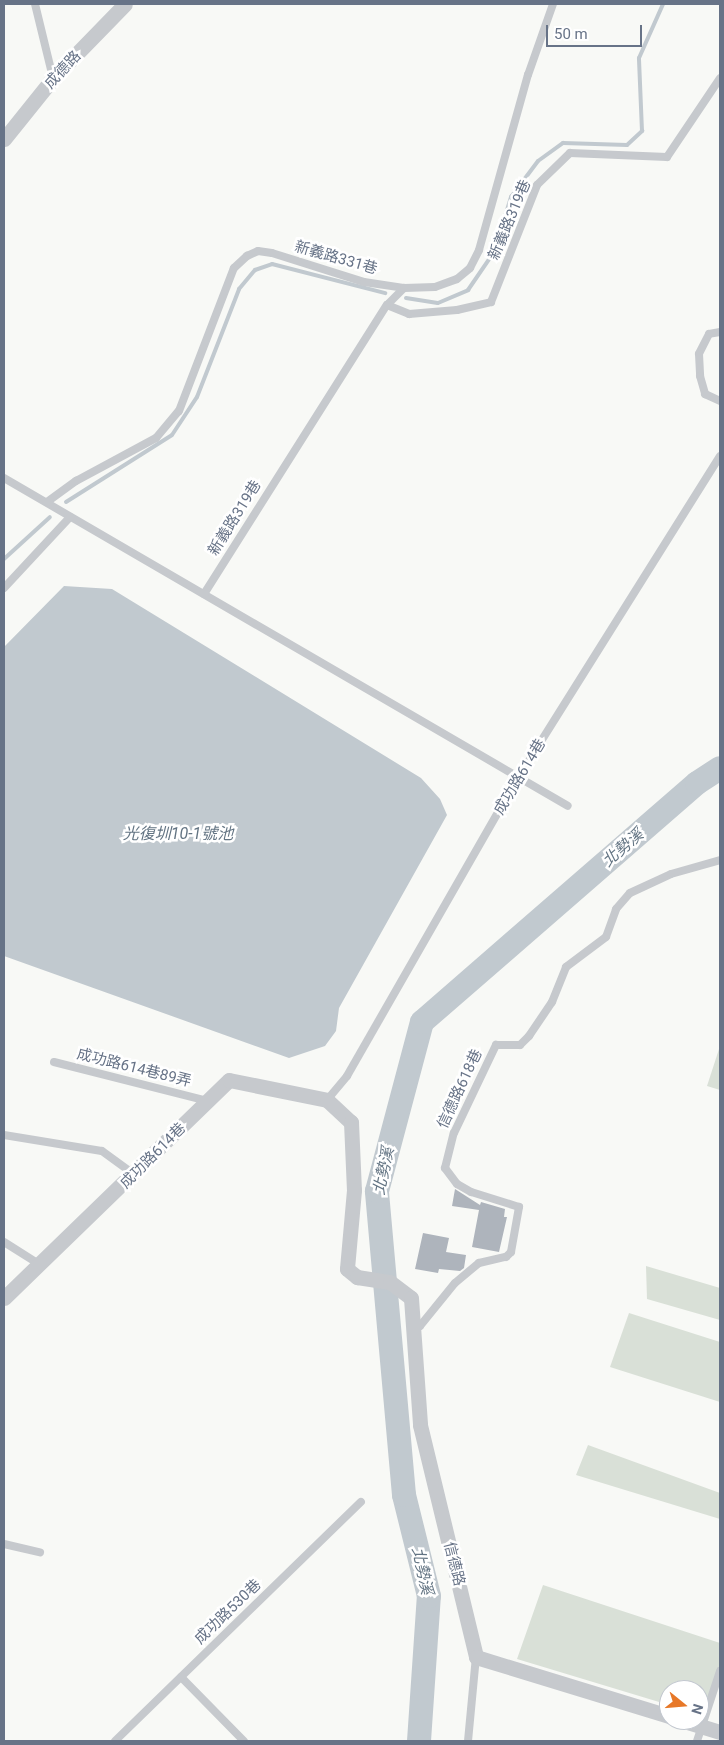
<!DOCTYPE html>
<meta charset="utf-8">
<style>
body{margin:0}
#map{position:relative;width:724px;height:1745px;overflow:hidden;background:#f8f9f6;font-family:Roboto,"Noto Sans TC",sans-serif}
div>[style]{position:absolute}
.green>*{inset:0;background:#d9e0d7}
.water>*{inset:0;background:#c1c9cf}
.stream>*{height:4px;margin:-2px;padding:0 2px;transform-origin:2px;border-radius:2px;background:#c1c9cf}
.river>*{height:24px;margin:-12px;padding:0 12px;transform-origin:12px;border-radius:12px;background:#c1c9cf}
.building>*{inset:0;background:#aeb4bc}
.service>*{height:8px;margin:-4px;padding:0 4px;transform-origin:4px;border-radius:4px;background:#c6c9cd}
.minor>*{height:15px;margin:-7.5px;padding:0 7.5px;transform-origin:7.5px;border-radius:7.5px;background:#c6c9cd}
span{translate:-50% -50%;white-space:nowrap;text-align:center;line-height:1.15;-webkit-text-stroke:5px #fff;paint-order:stroke}
.street-label{font-size:15px;color:#677387}
.water-label{font-size:16px;color:#637483;font-style:italic}
.frame{position:absolute;inset:0;border:5px solid #677387;pointer-events:none}
.north{position:absolute;left:659px;top:1680px;width:50px;height:50px;box-sizing:border-box;background:#fff;border:1px solid #c2c7cf;border-radius:50%;rotate:107deg;font-size:14px;font-weight:700;line-height:20px;text-align:center;color:#677387}
.north::after{content:'';display:block;margin:auto;width:18px;height:22px;background:#e77828;clip-path:polygon(50% 0,100% 100%,50% 72%,0 100%)}
.scale{position:absolute;left:546px;top:25px;width:96px;height:22px;box-sizing:border-box;border:2px solid #677387;border-top:0;padding-left:6px;font-size:15px;line-height:18px;white-space:nowrap;color:#677387;-webkit-text-stroke:4px #fff;paint-order:stroke}
</style>
<div id="map">
<div class="green">
<div style="clip-path:polygon(720px 1046px,720px 1090px,707px 1086px)"></div>
<div style="clip-path:polygon(646px 1266px,720px 1288px,720px 1320px,647px 1299px)"></div>
<div style="clip-path:polygon(629px 1313px,720px 1342px,720px 1402px,610px 1367px)"></div>
<div style="clip-path:polygon(588px 1445px,720px 1493px,720px 1519px,576px 1475px)"></div>
<div style="clip-path:polygon(543px 1585px,720px 1643px,720px 1674px,701px 1715px,699px 1690px,669px 1690px,669px 1705px,517px 1659px)"></div>
</div>
<div class="water">
<div style="clip-path:polygon(64px 586px,112px 589px,421px 778px,440px 799px,447px 815px,339px 1008px,336px 1031px,325px 1046px,289px 1058px,4px 956px,4px 647px)"></div>
</div>
<div class="stream">
<div style="left:406px;top:298px;width:32px;rotate:9deg"></div>
<div style="left:438px;top:303px;width:33px;rotate:-23deg"></div>
<div style="left:468px;top:290px;width:46px;rotate:-55.6deg"></div>
<div style="left:494px;top:252px;width:58px;rotate:-72.8deg"></div>
<div style="left:511px;top:197px;width:45px;rotate:-53.1deg"></div>
<div style="left:538px;top:161px;width:31px;rotate:-36deg"></div>
<div style="left:563px;top:143px;width:64px;rotate:1.8deg"></div>
<div style="left:627px;top:145px;width:21px;rotate:-43deg"></div>
<div style="left:642px;top:131px;width:73px;rotate:-92.4deg"></div>
<div style="left:639px;top:58px;width:59px;rotate:-66deg"></div>
<div style="left:66px;top:502px;width:125px;rotate:-32.3deg"></div>
<div style="left:172px;top:435px;width:45px;rotate:-56.7deg"></div>
<div style="left:197px;top:397px;width:116px;rotate:-68.7deg"></div>
<div style="left:239px;top:289px;width:25px;rotate:-50deg"></div>
<div style="left:255px;top:270px;width:18px;rotate:-19deg"></div>
<div style="left:272px;top:264px;width:117px;rotate:14.4deg"></div>
<div style="left:4px;top:559px;width:62px;rotate:-42.4deg"></div>
</div>
<div class="river">
<div style="left:419px;top:1741px;width:145px;rotate:-86.1deg"></div>
<div style="left:429px;top:1596px;width:104px;rotate:-103.9deg"></div>
<div style="left:404px;top:1495px;width:305px;rotate:-95.1deg"></div>
<div style="left:377px;top:1191px;width:175px;rotate:-75.1deg"></div>
<div style="left:422px;top:1022px;width:364px;rotate:-41deg"></div>
<div style="left:697px;top:783px;width:27px;rotate:-33deg"></div>
</div>
<div class="building">
<div style="clip-path:polygon(455px 1189px,480px 1205px,481px 1202px,505px 1209px,504px 1217px,507px 1217px,499px 1252px,472px 1247px,479px 1210px,452px 1206px)"></div>
<div style="clip-path:polygon(423px 1233px,449px 1238px,446px 1252px,466px 1255px,464px 1268px,460px 1271px,439px 1269px,438px 1273px,415px 1269px)"></div>
</div>
<div class="service">
<div style="left:35px;top:4px;width:76px;rotate:76.3deg"></div>
<div style="left:404px;top:288px;width:24px;rotate:135deg"></div>
<div style="left:387px;top:305px;width:24px;rotate:22deg"></div>
<div style="left:409px;top:314px;width:48px;rotate:-4.8deg"></div>
<div style="left:457px;top:310px;width:35px;rotate:-13deg"></div>
<div style="left:491px;top:302px;width:126px;rotate:-68.5deg"></div>
<div style="left:537px;top:185px;width:46px;rotate:-44.1deg"></div>
<div style="left:570px;top:153px;width:97px;rotate:2.4deg"></div>
<div style="left:667px;top:157px;width:95px;rotate:-56.1deg"></div>
<div style="left:720px;top:332px;width:11px;rotate:170deg"></div>
<div style="left:709px;top:334px;width:22px;rotate:117deg"></div>
<div style="left:699px;top:354px;width:22px;rotate:87deg"></div>
<div style="left:700px;top:376px;width:19px;rotate:74deg"></div>
<div style="left:705px;top:394px;width:17px;rotate:25deg"></div>
<div style="left:4px;top:478px;width:652px;rotate:30.18deg"></div>
<div style="left:47px;top:502px;width:36px;rotate:-36deg"></div>
<div style="left:76px;top:481px;width:91px;rotate:-28.3deg"></div>
<div style="left:156px;top:438px;width:35px;rotate:-50deg"></div>
<div style="left:179px;top:411px;width:153px;rotate:-69deg"></div>
<div style="left:234px;top:268px;width:18px;rotate:-43deg"></div>
<div style="left:247px;top:256px;width:12px;rotate:-24deg"></div>
<div style="left:258px;top:251px;width:14px;rotate:8deg"></div>
<div style="left:272px;top:253px;width:96px;rotate:17.5deg"></div>
<div style="left:364px;top:282px;width:40px;rotate:8.5deg"></div>
<div style="left:404px;top:288px;width:31px;rotate:-2deg"></div>
<div style="left:435px;top:287px;width:23px;rotate:-20deg"></div>
<div style="left:457px;top:279px;width:17px;rotate:-40deg"></div>
<div style="left:470px;top:268px;width:20px;rotate:-63deg"></div>
<div style="left:479px;top:250px;width:182px;rotate:-74.4deg"></div>
<div style="left:528px;top:75px;width:75px;rotate:-70.6deg"></div>
<div style="left:4px;top:588px;width:97px;rotate:-47.1deg"></div>
<div style="left:204px;top:594px;width:342px;rotate:-57.7deg"></div>
<div style="left:54px;top:1062px;width:159px;rotate:14.2deg"></div>
<div style="left:327px;top:1100px;width:31px;rotate:-50deg"></div>
<div style="left:347px;top:1076px;width:344px;rotate:-60.2deg"></div>
<div style="left:518px;top:778px;width:380px;rotate:-57.9deg"></div>
<div style="left:4px;top:1135px;width:99px;rotate:9.3deg"></div>
<div style="left:102px;top:1151px;width:39px;rotate:36deg"></div>
<div style="left:4px;top:1242px;width:41px;rotate:32.2deg"></div>
<div style="left:414px;top:1328px;width:6px;rotate:-18deg"></div>
<div style="left:420px;top:1326px;width:55px;rotate:-50.9deg"></div>
<div style="left:455px;top:1283px;width:31px;rotate:-40deg"></div>
<div style="left:479px;top:1263px;width:28px;rotate:-13deg"></div>
<div style="left:506px;top:1257px;width:7px;rotate:-45deg"></div>
<div style="left:511px;top:1252px;width:46px;rotate:-79.9deg"></div>
<div style="left:519px;top:1207px;width:50px;rotate:-162.6deg"></div>
<div style="left:471px;top:1192px;width:16px;rotate:-150deg"></div>
<div style="left:457px;top:1184px;width:20px;rotate:-127deg"></div>
<div style="left:445px;top:1168px;width:36px;rotate:-76deg"></div>
<div style="left:454px;top:1133px;width:98px;rotate:-64.5deg"></div>
<div style="left:496px;top:1045px;width:24px"></div>
<div style="left:520px;top:1045px;width:13px;rotate:-45deg"></div>
<div style="left:529px;top:1036px;width:41px;rotate:-55.9deg"></div>
<div style="left:552px;top:1002px;width:38px;rotate:-68deg"></div>
<div style="left:566px;top:967px;width:50px;rotate:-36.9deg"></div>
<div style="left:606px;top:937px;width:30px;rotate:-70deg"></div>
<div style="left:616px;top:909px;width:21px;rotate:-49deg"></div>
<div style="left:630px;top:893px;width:45px;rotate:-24.9deg"></div>
<div style="left:671px;top:874px;width:51px;rotate:-15.9deg"></div>
<div style="left:4px;top:1544px;width:37px;rotate:13deg"></div>
<div style="left:181px;top:1677px;width:90px;rotate:45.5deg"></div>
<div style="left:115px;top:1741px;width:343px;rotate:-44.2deg"></div>
<div style="left:468px;top:1741px;width:84px;rotate:-84.6deg"></div>
<div style="left:697px;top:1741px;width:74px;rotate:-71.8deg"></div>
</div>
<div class="minor">
<div style="left:4px;top:139px;width:78px;rotate:-51.2deg"></div>
<div style="left:53px;top:78px;width:103px;rotate:-45.8deg"></div>
<div style="left:4px;top:1298px;width:313px;rotate:-44.1deg"></div>
<div style="left:229px;top:1080px;width:100px;rotate:11.5deg"></div>
<div style="left:327px;top:1100px;width:33px;rotate:43deg"></div>
<div style="left:351px;top:1122px;width:68px;rotate:87.5deg"></div>
<div style="left:354px;top:1190px;width:79px;rotate:95.1deg"></div>
<div style="left:347px;top:1269px;width:13px;rotate:39deg"></div>
<div style="left:357px;top:1277px;width:33px;rotate:9deg"></div>
<div style="left:390px;top:1282px;width:26px;rotate:37deg"></div>
<div style="left:411px;top:1298px;width:127px;rotate:85.9deg"></div>
<div style="left:420px;top:1425px;width:239px;rotate:76.4deg"></div>
<div style="left:476px;top:1657px;width:202px;rotate:17deg"></div>
<div style="left:681px;top:1720px;width:41px;rotate:17.1deg"></div>
</div>
<div class="street-label">
<span style="left:63px;top:70px;rotate:-47deg">成德路</span>
<span style="left:510px;top:220px;rotate:-67deg">新義路319巷</span>
<span style="left:336px;top:258px;rotate:16deg">新義路331巷</span>
<span style="left:235px;top:518px;rotate:-58deg">新義路319巷</span>
<span style="left:520px;top:777px;rotate:-59deg">成功路614巷</span>
<span style="left:134px;top:1068px;rotate:14deg">成功路614巷89弄</span>
<span style="left:460px;top:1089px;rotate:-65deg">信德路618巷</span>
<span style="left:153px;top:1156px;rotate:-45deg">成功路614巷</span>
<span style="left:454px;top:1564px;rotate:76deg">信德路</span>
<span style="left:228px;top:1612px;rotate:-44deg">成功路530巷</span>
</div>
<div class="water-label">
<span style="left:178px;top:834px">光復圳10-1號池</span>
<span style="left:623px;top:848px;rotate:-41deg">北勢溪</span>
<span style="left:384px;top:1171px;rotate:-78deg">北勢溪</span>
<span style="left:422px;top:1571px;rotate:78deg">北勢溪</span>
</div>
<div class="frame"></div>
<div class="north">N</div>
<div class="scale">50 m</div>
</div>
